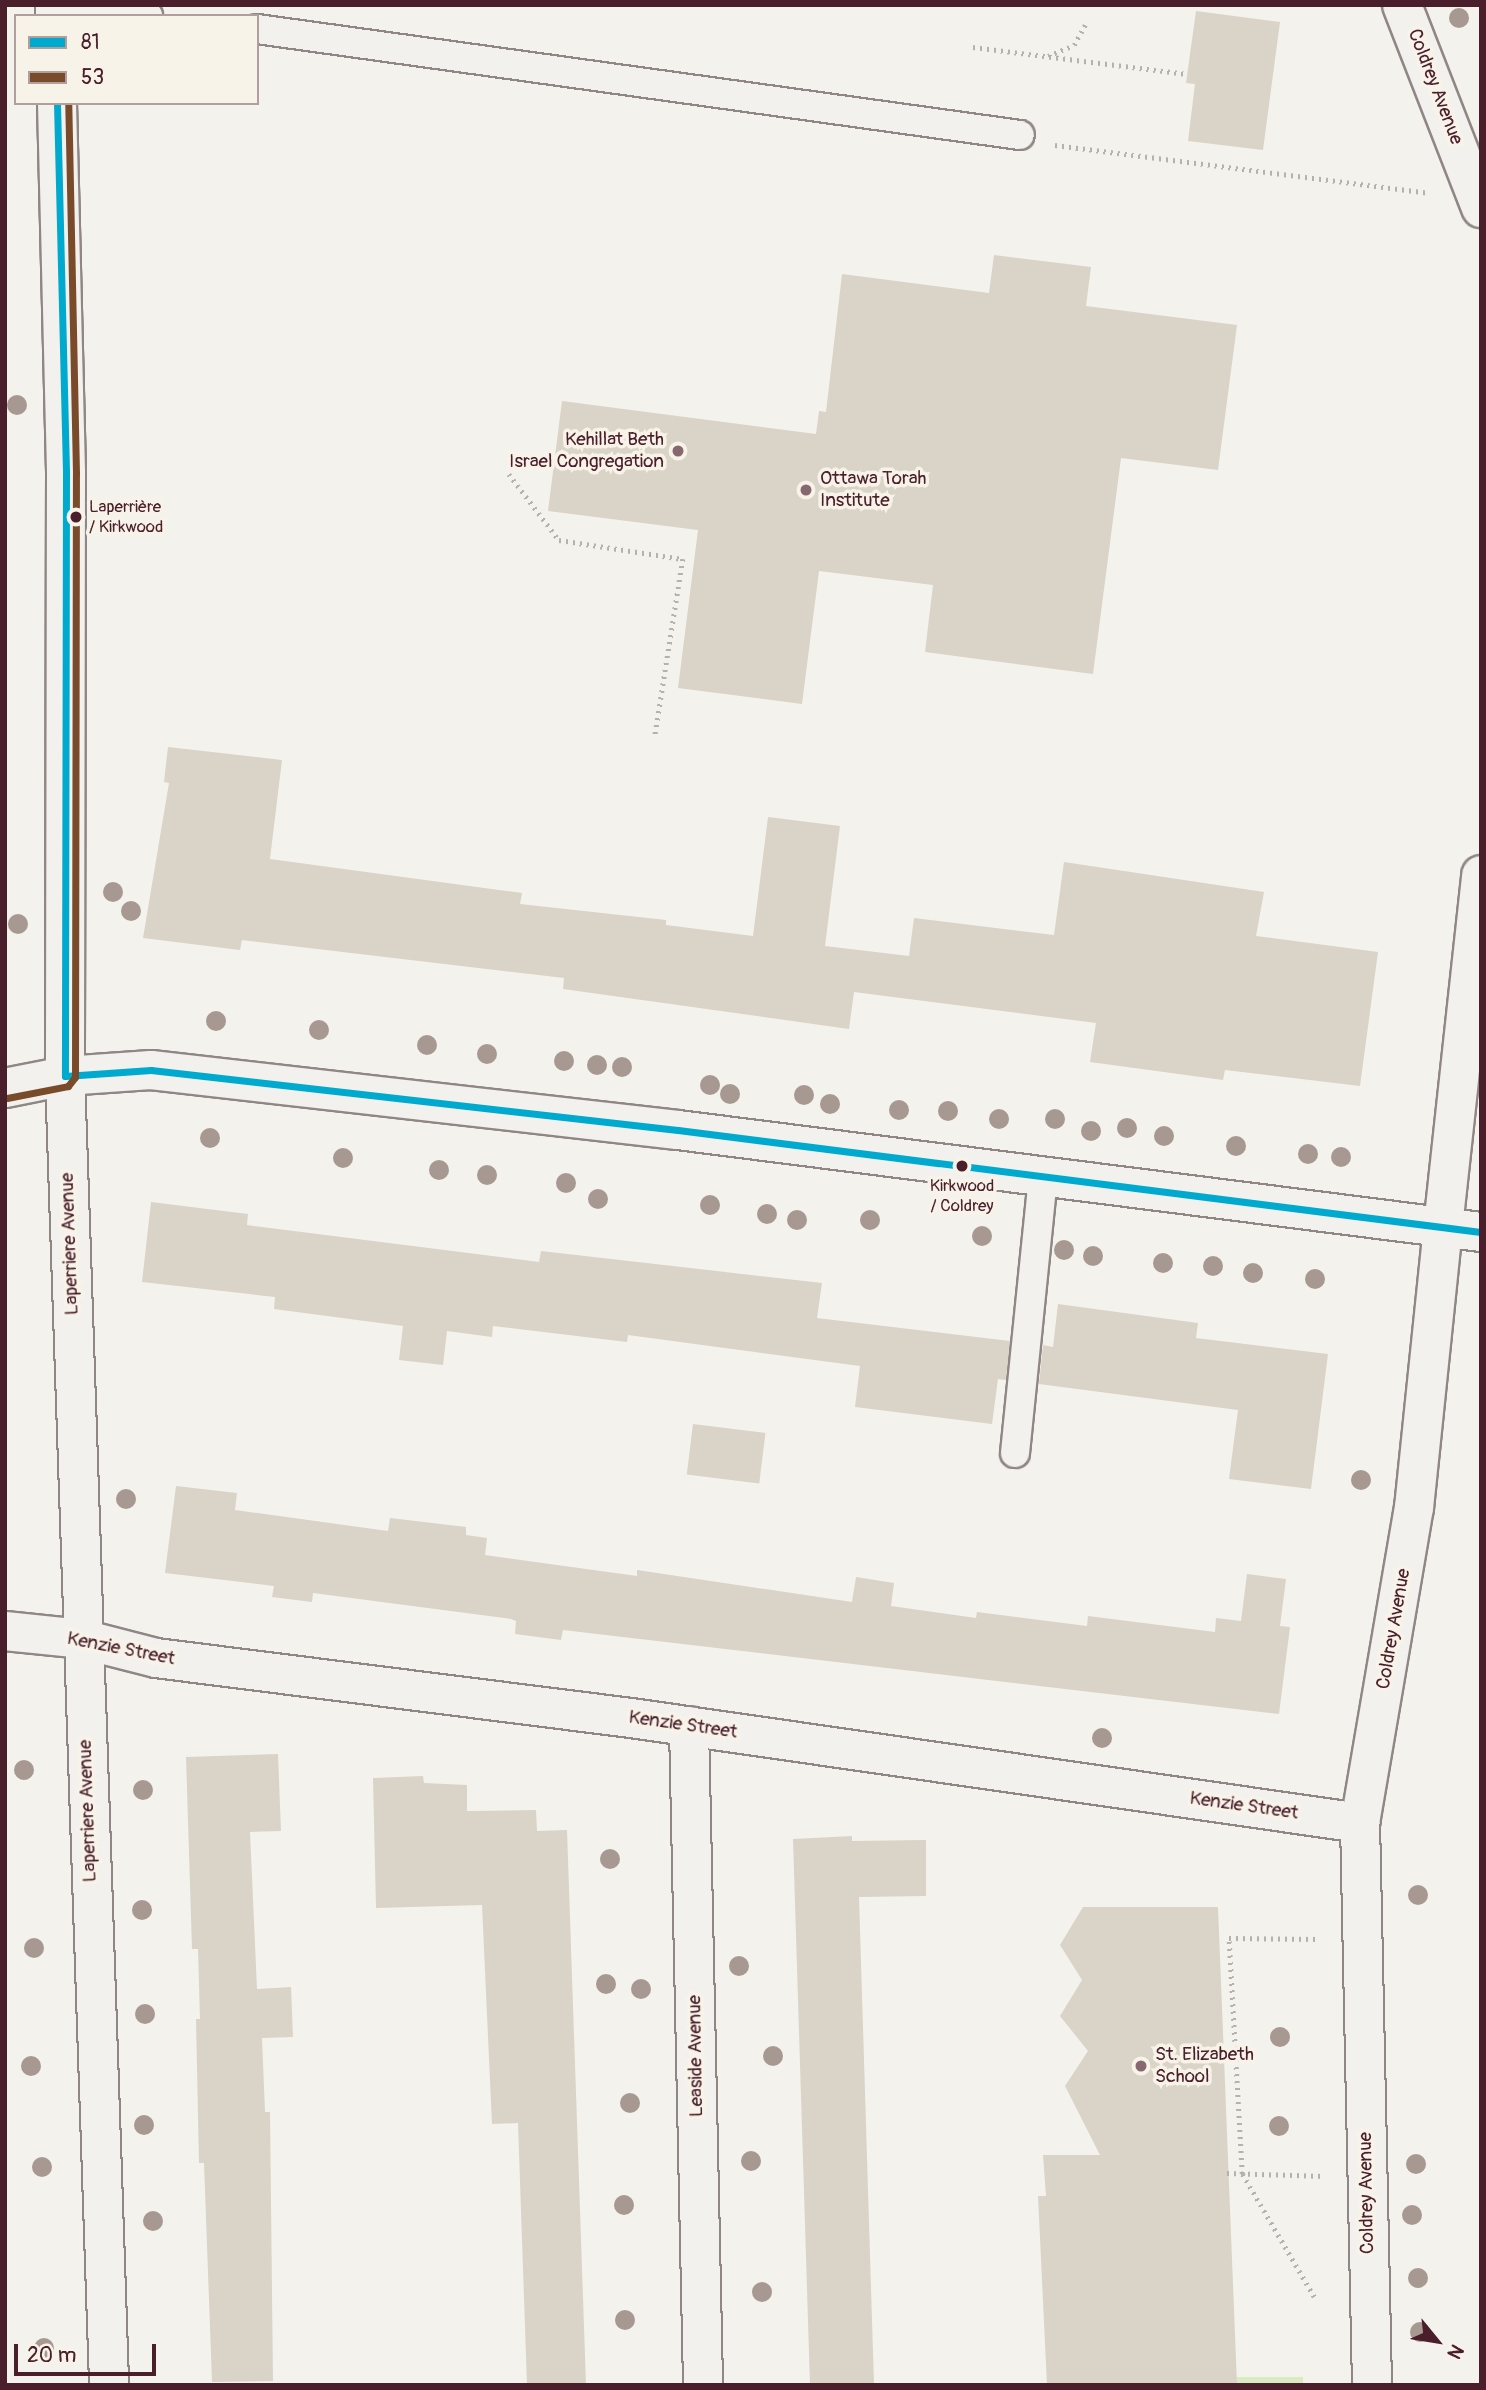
<!DOCTYPE html>
<meta charset="utf-8">
<style>
body{margin:0}
#map{position:relative;width:1486px;height:2390px;overflow:hidden;background:#f4f2ec;font-family:Pangolin,sans-serif}
div>[style]{position:absolute}
.green>*{inset:0;background:#daebc2;transform-origin:0 0}
.building>*{inset:0;background:#dad3c8;transform-origin:0 0}
.path>*{height:4.5px;margin-top:-2.25px;transform-origin:0;background:repeating-linear-gradient(90deg,#b6b0ae 0 2px,transparent 0 7px)}
.roads{filter:drop-shadow(2px 0 #8f8685) drop-shadow(-2px 0 #8f8685) drop-shadow(0 2px #8f8685) drop-shadow(0 -2px #8f8685)}
.service>*{height:28px;margin:-14px;padding:0 14px;transform-origin:14px;border-radius:14px;background:#f2f1ed}
.minor>*{height:38px;margin:-19px;padding:0 19px;transform-origin:19px;border-radius:19px;background:#f2f1ed}
.tertiary>*{height:38px;margin:-19px;padding:0 19px;transform-origin:19px;border-radius:19px;background:#f2f1ed}
.secondary>*{height:38px;margin:-19px;padding:0 19px;transform-origin:19px;border-radius:19px;background:#f2f1ed}
.bus-1>*{height:7px;margin:-3.5px;padding:0 3.5px;transform-origin:3.5px;border-radius:3.5px;background:#00a9ce}
.bus-2>*{height:7px;margin:-3.5px;padding:0 3.5px;transform-origin:3.5px;border-radius:3.5px;background:#7a4b2a}
.trees>*{width:20px;height:20px;margin:-10px;border-radius:50%;background:#a79992}
.dots>*{width:19px;height:19px;translate:-50% -50%;box-sizing:border-box;border:4px solid #f7f3e8;border-radius:50%}
span{translate:-50% -50%;white-space:nowrap;text-align:center;line-height:1.15;-webkit-text-stroke:7px #f7f3e8;paint-order:stroke}
.bus-label{font-size:17px;color:#4a1f2b}
.left{translate:0 -50%;text-align:left}
.street-label{font-size:19px;color:#4a1f2b}
.poi-label{font-size:19px;color:#4a1f2b}
.right{translate:-100% -50%;text-align:right}
.frame{position:absolute;inset:0;border:7px solid #4a1f2b;pointer-events:none}
.legend{position:absolute;left:14px;top:14px;width:245px;height:91px;box-sizing:border-box;background:#f7f3e8;border:2px solid #b29e9c;margin:0;padding:9px 12px;list-style:none;font-size:21px;color:#4a1f2b}
.legend li{display:flex;align-items:center;gap:14px;height:35px}
.legend b{width:35px;border:2px solid #b29e9c}
.north{position:absolute;left:1402px;top:2306px;width:70px;height:70px;-webkit-text-stroke:5px #f7f3e8;paint-order:stroke;rotate:120deg;font-size:19px;font-weight:700;line-height:28px;text-align:center;color:#4a1f2b}
.north::after{content:'';display:block;margin:auto;width:24px;height:32px;background:#4a1f2b;clip-path:polygon(50% 0,100% 100%,50% 72%,0 100%)}
.scale{position:absolute;left:14px;top:2344px;width:142px;height:32px;box-sizing:border-box;border:4px solid #4a1f2b;border-top:0;padding-left:9px;font-size:21px;line-height:24px;white-space:nowrap;color:#4a1f2b;-webkit-text-stroke:5px #f7f3e8;paint-order:stroke}
</style>
<div id="map">
<div class="green">
<div style="left:1303px;top:2377px;width:8px;height:67px;rotate:90deg"></div>
</div>
<div class="building">
<div style="clip-path:polygon(1196px 11px,1280px 22px,1263px 150px,1188px 141px,1195px 84px,1186px 83px)"></div>
<div style="clip-path:polygon(994px 255px,1091px 267px,1086px 306px,1237px 325px,1218px 470px,1121px 458px,1093px 674px,925px 652px,933px 585px,819px 571px,802px 704px,678px 688px,698px 530px,548px 511px,562px 401px,816px 434px,819px 411px,826px 412px,842px 274px,989px 293px)"></div>
<div style="clip-path:polygon(168px 747px,282px 760px,270px 859px,522px 893px,520px 904px,666px 920px,666px 925px,753px 936px,768px 817px,840px 826px,825px 946px,909px 956px,914px 918px,1054px 935px,1064px 862px,1264px 892px,1256px 936px,1378px 952px,1360px 1086px,1225px 1070px,1223px 1080px,1090px 1062px,1096px 1023px,854px 992px,849px 1029px,563px 989px,564px 978px,242px 940px,240px 950px,143px 938px,169px 783px,164px 782px)"></div>
<div style="clip-path:polygon(151px 1202px,248px 1214px,247px 1225px,539px 1262px,541px 1251px,822px 1283px,817px 1318px,1010px 1341px,1006px 1380px,998px 1379px,992px 1424px,855px 1407px,860px 1366px,628px 1335px,627px 1342px,493px 1326px,492px 1337px,447px 1331px,443px 1365px,399px 1360px,403px 1326px,274px 1309px,275px 1297px,142px 1282px)"></div>
<div style="clip-path:polygon(1058px 1304px,1198px 1323px,1196px 1338px,1328px 1354px,1311px 1489px,1229px 1479px,1238px 1410px,1039px 1384px,1043px 1345px,1053px 1347px)"></div>
<div style="left:693px;top:1424px;width:73px;height:51px;rotate:7deg"></div>
<div style="clip-path:polygon(176px 1486px,237px 1493px,235px 1510px,388px 1531px,390px 1518px,466px 1527px,466px 1535px,487px 1538px,485px 1555px,637px 1576px,637px 1570px,852px 1602px,856px 1577px,894px 1583px,891px 1606px,976px 1618px,977px 1612px,1087px 1626px,1088px 1616px,1215px 1632px,1216px 1618px,1241px 1621px,1247px 1574px,1286px 1579px,1280px 1626px,1290px 1627px,1279px 1714px,563px 1630px,561px 1640px,515px 1634px,516px 1621px,511px 1619px,313px 1593px,312px 1602px,272px 1597px,274px 1586px,165px 1573px)"></div>
<div style="clip-path:polygon(278px 1754px,281px 1831px,250px 1832px,257px 1989px,291px 1987px,293px 2037px,262px 2038px,265px 2112px,270px 2112px,273px 2381px,212px 2382px,204px 2163px,199px 2163px,196px 2019px,200px 2019px,198px 1949px,192px 1949px,186px 1757px)"></div>
<div style="clip-path:polygon(423px 1776px,424px 1783px,467px 1785px,467px 1811px,536px 1810px,537px 1831px,567px 1830px,586px 2385px,527px 2385px,518px 2123px,492px 2124px,482px 1905px,376px 1908px,373px 1778px)"></div>
<div style="clip-path:polygon(852px 1836px,852px 1841px,926px 1840px,926px 1896px,859px 1897px,874px 2385px,810px 2385px,793px 1839px)"></div>
<div style="clip-path:polygon(1083px 1907px,1218px 1907px,1237px 2385px,1047px 2385px,1038px 2196px,1046px 2196px,1043px 2155px,1100px 2155px,1065px 2086px,1088px 2051px,1060px 2016px,1082px 1980px,1060px 1945px)"></div>
</div>
<div class="path">
<div style="left:973px;top:47px;width:216px;rotate:7.2deg"></div>
<div style="left:1048px;top:56px;width:28px;rotate:-23deg"></div>
<div style="left:1074px;top:45px;width:23px;rotate:-61deg"></div>
<div style="left:1055px;top:145px;width:376px;rotate:7.3deg"></div>
<div style="left:509px;top:474px;width:83px;rotate:52.9deg"></div>
<div style="left:559px;top:540px;width:125px;rotate:8.7deg"></div>
<div style="left:683px;top:559px;width:178px;rotate:99deg"></div>
<div style="left:1227px;top:2173px;width:97px;rotate:1.8deg"></div>
<div style="left:1314px;top:2297px;width:143px;rotate:-120.3deg"></div>
<div style="left:1242px;top:2174px;width:236px;rotate:-93.2deg"></div>
<div style="left:1229px;top:1938px;width:89px;rotate:0.6deg"></div>
</div>
<div class="roads">
<div class="service">
<div style="left:64px;top:5px;width:85px;rotate:7.5deg"></div>
<div style="left:257px;top:29px;width:770px;rotate:7.91deg"></div>
<div style="left:1015px;top:1453px;width:278px;rotate:-84.2deg"></div>
</div>
<div class="minor">
<div style="left:65px;top:1076px;width:1310px;rotate:88.07deg"></div>
<div style="left:5px;top:1631px;width:77px;rotate:5.9deg"></div>
<div style="left:82px;top:1639px;width:76px;rotate:14.4deg"></div>
<div style="left:156px;top:1658px;width:479px;rotate:7.2deg"></div>
<div style="left:631px;top:1718px;width:737px;rotate:8.2deg"></div>
<div style="left:689px;top:1726px;width:659px;rotate:88.78deg"></div>
<div style="left:1372px;top:2385px;width:562px;rotate:-91.22deg"></div>
<div style="left:1360px;top:1823px;width:320px;rotate:-80.3deg"></div>
<div style="left:1414px;top:1508px;width:282px;rotate:-84.1deg"></div>
</div>
<div class="tertiary">
<div style="left:55px;top:5px;width:11px;rotate:90deg"></div>
<div style="left:1402px;top:5px;width:218px;rotate:68.7deg"></div>
<div style="left:57px;top:103px;width:370px;rotate:88.6deg"></div>
<div style="left:66px;top:473px;width:603px;rotate:90.1deg"></div>
<div style="left:1443px;top:1227px;width:354px;rotate:-83.8deg"></div>
</div>
<div class="secondary">
<div style="left:5px;top:1088px;width:61px;rotate:-11.3deg"></div>
<div style="left:65px;top:1076px;width:86px;rotate:-4deg"></div>
<div style="left:151px;top:1070px;width:530px;rotate:6.5deg"></div>
<div style="left:678px;top:1130px;width:809px;rotate:7.24deg"></div>
</div>
</div>
<div class="bus-1">
<div style="left:57px;top:103px;width:370px;rotate:88.6deg"></div>
<div style="left:66px;top:473px;width:603px;rotate:90.1deg"></div>
<div style="left:65px;top:1076px;width:86px;rotate:-4deg"></div>
<div style="left:151px;top:1070px;width:530px;rotate:6.5deg"></div>
<div style="left:678px;top:1130px;width:809px;rotate:7.24deg"></div>
</div>
<div class="bus-2">
<div style="left:7px;top:1098px;width:62px;rotate:-11.1deg"></div>
<div style="left:68px;top:1086px;width:11px;rotate:-52deg"></div>
<div style="left:75px;top:1077px;width:604px;rotate:-89.91deg"></div>
<div style="left:76px;top:473px;width:370px;rotate:-91.2deg"></div>
</div>
<div class="trees">
<div style="left:1459px;top:18px"></div>
<div style="left:17px;top:405px"></div>
<div style="left:113px;top:892px"></div>
<div style="left:131px;top:911px"></div>
<div style="left:18px;top:924px"></div>
<div style="left:216px;top:1021px"></div>
<div style="left:319px;top:1030px"></div>
<div style="left:427px;top:1045px"></div>
<div style="left:487px;top:1054px"></div>
<div style="left:564px;top:1061px"></div>
<div style="left:597px;top:1065px"></div>
<div style="left:622px;top:1067px"></div>
<div style="left:710px;top:1085px"></div>
<div style="left:730px;top:1094px"></div>
<div style="left:804px;top:1095px"></div>
<div style="left:830px;top:1104px"></div>
<div style="left:899px;top:1110px"></div>
<div style="left:948px;top:1111px"></div>
<div style="left:999px;top:1119px"></div>
<div style="left:1055px;top:1119px"></div>
<div style="left:1127px;top:1128px"></div>
<div style="left:1091px;top:1131px"></div>
<div style="left:1164px;top:1136px"></div>
<div style="left:210px;top:1138px"></div>
<div style="left:1236px;top:1146px"></div>
<div style="left:1308px;top:1154px"></div>
<div style="left:1341px;top:1157px"></div>
<div style="left:343px;top:1158px"></div>
<div style="left:439px;top:1170px"></div>
<div style="left:487px;top:1175px"></div>
<div style="left:566px;top:1183px"></div>
<div style="left:598px;top:1199px"></div>
<div style="left:710px;top:1205px"></div>
<div style="left:767px;top:1214px"></div>
<div style="left:797px;top:1220px"></div>
<div style="left:870px;top:1220px"></div>
<div style="left:982px;top:1236px"></div>
<div style="left:1064px;top:1250px"></div>
<div style="left:1093px;top:1256px"></div>
<div style="left:1163px;top:1263px"></div>
<div style="left:1213px;top:1266px"></div>
<div style="left:1253px;top:1273px"></div>
<div style="left:1315px;top:1279px"></div>
<div style="left:1361px;top:1480px"></div>
<div style="left:126px;top:1499px"></div>
<div style="left:1102px;top:1738px"></div>
<div style="left:24px;top:1770px"></div>
<div style="left:143px;top:1790px"></div>
<div style="left:610px;top:1859px"></div>
<div style="left:1418px;top:1895px"></div>
<div style="left:142px;top:1910px"></div>
<div style="left:34px;top:1948px"></div>
<div style="left:739px;top:1966px"></div>
<div style="left:606px;top:1984px"></div>
<div style="left:641px;top:1989px"></div>
<div style="left:145px;top:2014px"></div>
<div style="left:1280px;top:2037px"></div>
<div style="left:773px;top:2056px"></div>
<div style="left:31px;top:2066px"></div>
<div style="left:630px;top:2103px"></div>
<div style="left:144px;top:2125px"></div>
<div style="left:1279px;top:2126px"></div>
<div style="left:751px;top:2161px"></div>
<div style="left:1416px;top:2164px"></div>
<div style="left:42px;top:2167px"></div>
<div style="left:624px;top:2205px"></div>
<div style="left:1412px;top:2215px"></div>
<div style="left:153px;top:2221px"></div>
<div style="left:1418px;top:2278px"></div>
<div style="left:762px;top:2292px"></div>
<div style="left:625px;top:2320px"></div>
<div style="left:1420px;top:2332px"></div>
<div style="left:44px;top:2348px"></div>
</div>
<div class="dots">
<div style="left:678px;top:451px;background:#86696f"></div>
<div style="left:806px;top:490px;background:#86696f"></div>
<div style="left:76px;top:517px;background:#4a1f2b"></div>
<div style="left:962px;top:1166px;background:#4a1f2b"></div>
<div style="left:1141px;top:2066px;background:#86696f"></div>
</div>
<div class="bus-label">
<span class="left" style="left:89px;top:517px">Laperrière<br>/ Kirkwood</span>
<span style="left:962px;top:1196px">Kirkwood<br>/ Coldrey</span>
</div>
<div class="street-label">
<span style="left:1435px;top:87px;rotate:69deg">Coldrey Avenue</span>
<span style="left:70px;top:1244px;rotate:-92deg">Laperriere Avenue</span>
<span style="left:1394px;top:1629px;rotate:-80deg">Coldrey Avenue</span>
<span style="left:121px;top:1649px;rotate:11deg">Kenzie Street</span>
<span style="left:683px;top:1725px;rotate:8deg">Kenzie Street</span>
<span style="left:1244px;top:1806px;rotate:8deg">Kenzie Street</span>
<span style="left:88px;top:1811px;rotate:-92deg">Laperriere Avenue</span>
<span style="left:696px;top:2056px;rotate:-91deg">Leaside Avenue</span>
<span style="left:1367px;top:2193px;rotate:-91deg">Coldrey Avenue</span>
</div>
<div class="poi-label">
<span class="right" style="left:664px;top:451px">Kehillat Beth<br>Israel Congregation</span>
<span class="left" style="left:820px;top:490px">Ottawa Torah<br>Institute</span>
<span class="left" style="left:1155px;top:2066px">St. Elizabeth<br>School</span>
</div>
<div class="frame"></div>
<ul class="legend">
<li><b style="height:9px;background:#00a9ce"></b>81</li>
<li><b style="height:9px;background:#7a4b2a"></b>53</li>
</ul>
<div class="north">N</div>
<div class="scale">20 m</div>
</div>
